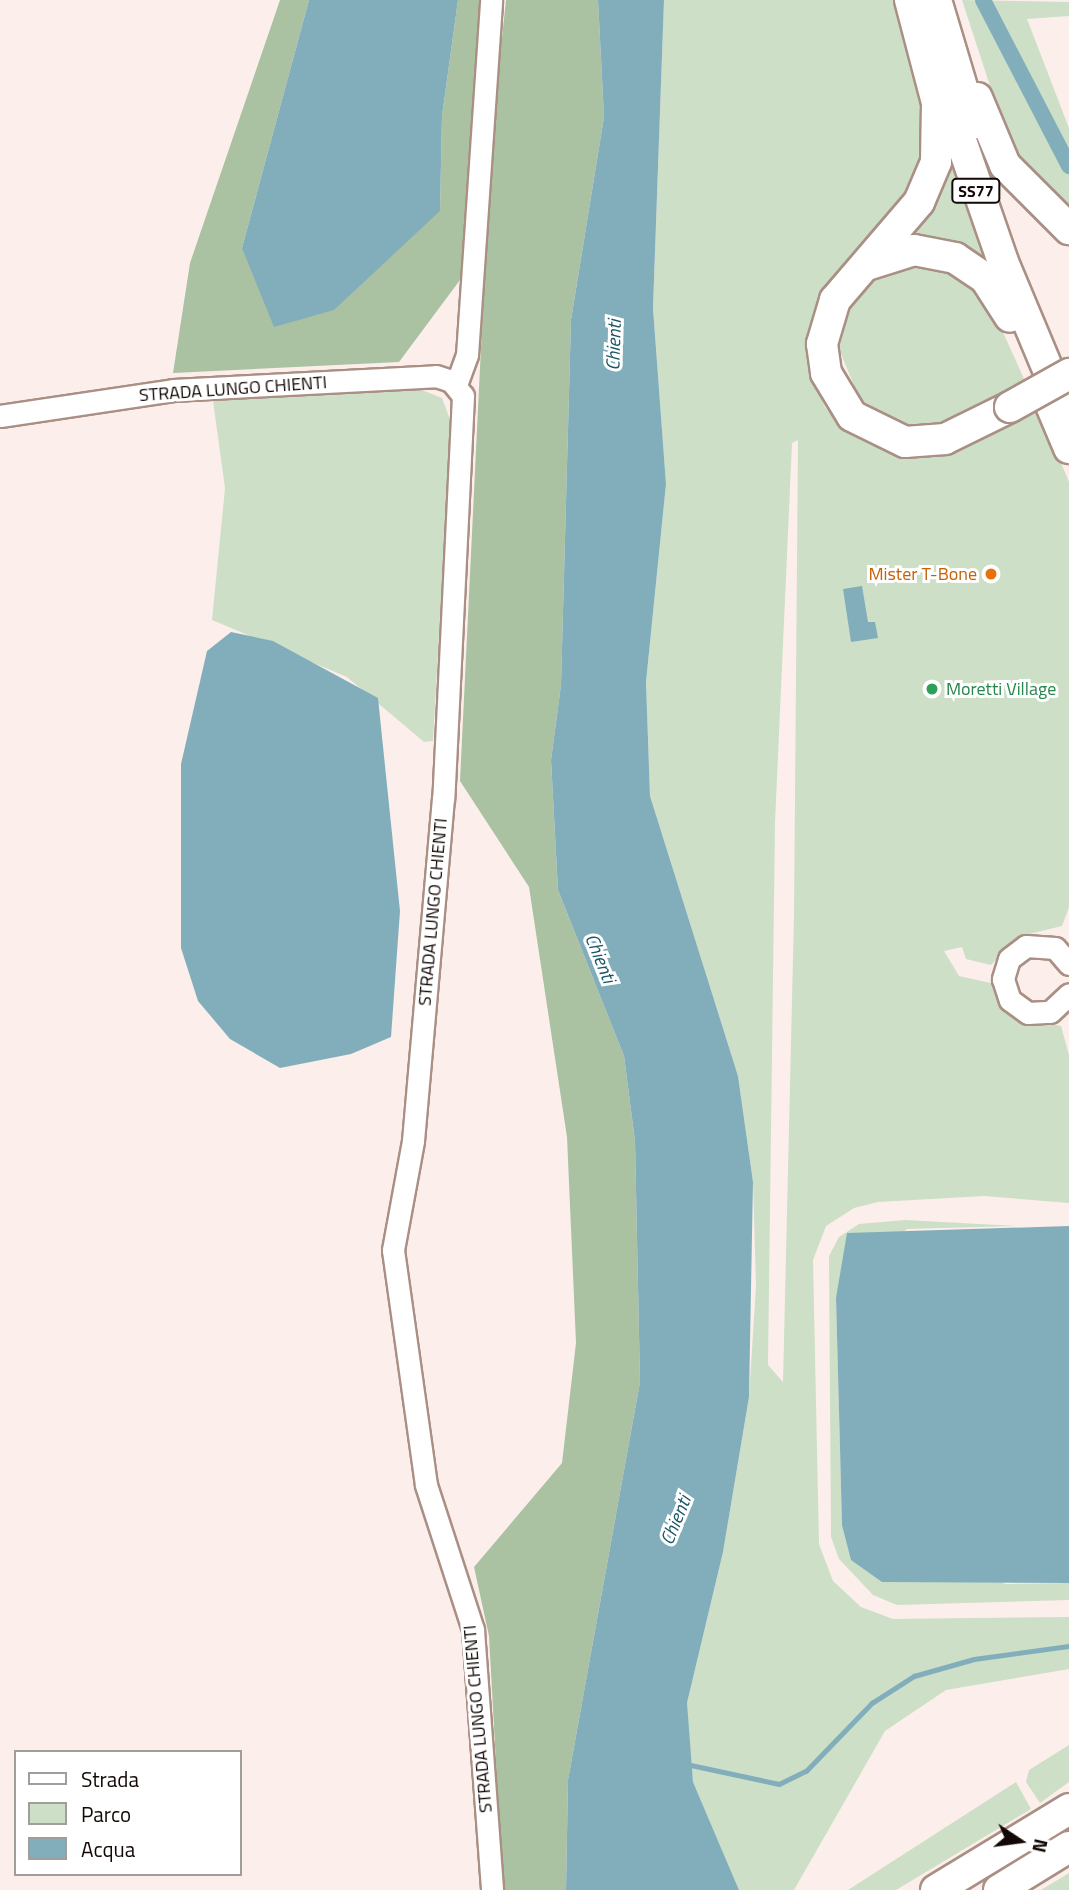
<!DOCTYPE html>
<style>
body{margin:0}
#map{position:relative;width:1069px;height:1890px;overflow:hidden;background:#fcefeb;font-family:"Titillium Web",sans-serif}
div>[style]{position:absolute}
.green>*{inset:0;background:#cddfc7}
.forest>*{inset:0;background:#aac2a2}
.water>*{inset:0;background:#82aebc}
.stream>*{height:4.5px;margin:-2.25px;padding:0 2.25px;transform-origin:2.25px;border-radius:2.25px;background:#82aebc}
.canal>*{height:16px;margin:-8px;padding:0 8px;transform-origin:8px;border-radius:8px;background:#82aebc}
.roads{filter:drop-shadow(2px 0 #aa8f84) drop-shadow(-2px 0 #aa8f84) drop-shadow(0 2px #aa8f84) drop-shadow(0 -2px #aa8f84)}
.minor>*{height:21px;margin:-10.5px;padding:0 10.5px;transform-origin:10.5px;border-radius:10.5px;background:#fff}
.highway>*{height:30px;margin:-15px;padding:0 15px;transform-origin:15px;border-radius:15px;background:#fff}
.bridges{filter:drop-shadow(2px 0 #aa8f84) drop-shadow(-2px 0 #aa8f84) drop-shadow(0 2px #aa8f84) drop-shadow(0 -2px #aa8f84)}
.highway-bridge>*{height:30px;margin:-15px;padding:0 15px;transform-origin:15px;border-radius:15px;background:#fff}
.dots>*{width:19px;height:19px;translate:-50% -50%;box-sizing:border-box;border:4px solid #fff;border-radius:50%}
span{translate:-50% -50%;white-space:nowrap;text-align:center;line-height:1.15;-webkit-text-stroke:6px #fff;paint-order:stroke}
.shield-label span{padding:2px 5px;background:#fff;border:2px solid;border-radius:5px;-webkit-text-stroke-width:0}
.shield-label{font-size:16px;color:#120906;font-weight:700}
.street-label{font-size:18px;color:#120906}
.food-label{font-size:18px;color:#c56008}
.right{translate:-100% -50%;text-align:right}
.leisure-label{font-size:18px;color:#27864d}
.left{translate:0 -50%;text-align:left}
.water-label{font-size:19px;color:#1a5666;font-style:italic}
.legend{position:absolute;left:14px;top:1750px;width:228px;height:126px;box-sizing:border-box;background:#fff;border:2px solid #a09d9b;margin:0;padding:9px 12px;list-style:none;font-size:21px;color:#120906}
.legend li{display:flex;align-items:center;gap:14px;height:35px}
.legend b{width:35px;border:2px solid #a09d9b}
.north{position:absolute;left:985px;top:1806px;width:70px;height:70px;-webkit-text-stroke:5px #fff;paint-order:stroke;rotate:103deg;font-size:19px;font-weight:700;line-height:28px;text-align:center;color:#120906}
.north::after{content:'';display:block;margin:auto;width:24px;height:32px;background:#120906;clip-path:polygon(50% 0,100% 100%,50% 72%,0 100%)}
</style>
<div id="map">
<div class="green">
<div style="clip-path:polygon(evenodd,664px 0,901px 0,927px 136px,917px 184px,819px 294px,807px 334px,811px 374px,825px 407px,846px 431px,902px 459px,943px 456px,1038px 408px,1069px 482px,1069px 907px,1062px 926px,1017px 937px,991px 965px,966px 959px,962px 947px,944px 951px,959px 976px,995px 984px,1014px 1016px,1061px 1026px,1069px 1055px,1069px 1203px,984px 1196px,878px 1202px,854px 1208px,826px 1226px,813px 1260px,819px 1544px,833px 1581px,861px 1607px,893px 1619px,1069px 1617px,1069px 1669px,946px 1690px,885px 1731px,794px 1890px,739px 1890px,693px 1782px,687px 1732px,687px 1703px,723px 1552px,749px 1397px,756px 1286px,753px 1182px,738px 1076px,650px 796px,646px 682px,666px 484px,653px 308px,664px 0,798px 440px,794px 915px,783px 1382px,768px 1365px,775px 823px,792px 443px,798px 440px)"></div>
<div style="clip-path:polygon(962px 0,1069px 2px,1069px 16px,1027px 19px,1069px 128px,1069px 214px,1023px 164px,1004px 129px)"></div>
<div style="clip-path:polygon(950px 151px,992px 272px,916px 243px,912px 235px,939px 193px)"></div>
<div style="clip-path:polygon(925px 258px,978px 277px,1025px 381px,961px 420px,934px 428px,907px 427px,860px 400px,839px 349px,853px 297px,872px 276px)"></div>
<div style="clip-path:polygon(422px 390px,442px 398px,451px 422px,433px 741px,424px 742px,347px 677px,212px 620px,225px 488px,213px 401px)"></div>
<div style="clip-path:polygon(905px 1220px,1017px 1226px,907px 1229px,836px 1298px,842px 1525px,1006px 1584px,1069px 1583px,1069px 1600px,897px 1605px,873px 1595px,839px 1559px,831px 1537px,829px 1256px,839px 1237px,859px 1224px)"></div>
<div style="clip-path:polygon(1069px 1745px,1069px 1782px,1040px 1803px,1026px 1782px,1029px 1770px)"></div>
<div style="clip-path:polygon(1016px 1782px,1031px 1809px,896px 1890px,848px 1890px)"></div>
<div style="clip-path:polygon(1069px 1873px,1069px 1890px,1041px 1890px)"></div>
</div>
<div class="forest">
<div style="clip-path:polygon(280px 0,309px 0,242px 248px,440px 211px,442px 116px,458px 0,483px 0,463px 276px,399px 362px,173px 373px,190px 263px)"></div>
<div style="clip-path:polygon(506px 0,598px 0,604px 117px,571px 320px,561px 685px,551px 760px,558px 890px,624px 1056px,635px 1141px,640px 1382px,568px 1780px,566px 1890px,503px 1890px,489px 1636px,474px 1567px,562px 1463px,576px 1343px,567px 1137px,529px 887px,460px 781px,491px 140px)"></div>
</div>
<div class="water">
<div style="clip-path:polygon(309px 0,458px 0,442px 116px,440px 211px,334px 310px,274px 327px,242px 248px)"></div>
<div style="clip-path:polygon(598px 0,664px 0,653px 308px,666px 484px,646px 682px,650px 796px,738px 1076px,753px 1182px,749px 1397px,723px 1552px,687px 1703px,693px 1782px,739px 1890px,566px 1890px,568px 1780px,640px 1382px,635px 1141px,624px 1056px,558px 890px,551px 760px,561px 685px,571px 320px,604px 117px)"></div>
<div style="clip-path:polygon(862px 586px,868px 622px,875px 622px,878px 638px,851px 642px,843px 589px)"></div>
<div style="clip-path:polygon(231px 632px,273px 641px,378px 698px,400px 911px,391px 1037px,351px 1054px,280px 1068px,230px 1039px,198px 1001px,181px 948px,181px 764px,207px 651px)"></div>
<div style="clip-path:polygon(1069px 1226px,1069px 1583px,882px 1582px,851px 1560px,842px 1525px,836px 1298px,847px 1233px)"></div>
</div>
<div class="stream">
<div style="left:686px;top:1764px;width:95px;rotate:12.1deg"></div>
<div style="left:779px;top:1784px;width:30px;rotate:-26deg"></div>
<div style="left:806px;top:1771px;width:95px;rotate:-45.9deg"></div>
<div style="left:872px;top:1703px;width:50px;rotate:-32.7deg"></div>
<div style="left:914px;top:1676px;width:62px;rotate:-15.8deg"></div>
<div style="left:974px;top:1659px;width:96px;rotate:-7.8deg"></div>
</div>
<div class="canal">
<div style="left:983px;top:0;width:187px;rotate:62.6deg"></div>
</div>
<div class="roads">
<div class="minor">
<div style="left:456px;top:385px;width:32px;rotate:-70deg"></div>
<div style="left:467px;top:355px;width:356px;rotate:-86.1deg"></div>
<div style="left:0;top:416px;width:175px;rotate:-8.5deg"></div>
<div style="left:173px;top:390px;width:263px;rotate:-3deg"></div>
<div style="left:436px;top:376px;width:16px;rotate:18deg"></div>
<div style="left:451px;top:381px;width:19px;rotate:51deg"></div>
<div style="left:463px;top:396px;width:402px;rotate:92.8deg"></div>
<div style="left:443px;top:798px;width:344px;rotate:95deg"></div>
<div style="left:413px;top:1141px;width:111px;rotate:100.4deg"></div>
<div style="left:393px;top:1250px;width:237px;rotate:82deg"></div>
<div style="left:426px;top:1485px;width:152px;rotate:72deg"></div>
<div style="left:473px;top:1630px;width:261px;rotate:85.8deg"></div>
<div style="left:1069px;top:964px;width:21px;rotate:-131deg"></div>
<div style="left:1055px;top:948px;width:29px;rotate:-176deg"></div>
<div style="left:1026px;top:946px;width:21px;rotate:143deg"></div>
<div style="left:1009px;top:959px;width:21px;rotate:107deg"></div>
<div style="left:1003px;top:979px;width:22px;rotate:72deg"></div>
<div style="left:1010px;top:1000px;width:22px;rotate:36deg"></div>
<div style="left:1028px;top:1013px;width:22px;rotate:-3deg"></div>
<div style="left:1050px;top:1012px;width:26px;rotate:-43deg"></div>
</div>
<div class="highway">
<div style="left:910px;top:0;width:106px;rotate:75.3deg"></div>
<div style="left:937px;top:103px;width:59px;rotate:91deg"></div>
<div style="left:936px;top:162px;width:43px;rotate:113deg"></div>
<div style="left:919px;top:202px;width:129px;rotate:130.6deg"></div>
<div style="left:835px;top:300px;width:46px;rotate:106.5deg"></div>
<div style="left:822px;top:344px;width:29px;rotate:82deg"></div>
<div style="left:826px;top:373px;width:50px;rotate:58.8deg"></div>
<div style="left:852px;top:416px;width:59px;rotate:26.1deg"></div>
<div style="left:905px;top:442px;width:40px;rotate:-4.3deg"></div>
<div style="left:945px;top:439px;width:72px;rotate:-26.2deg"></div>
<div style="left:936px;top:0;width:129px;rotate:73.4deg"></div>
<div style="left:977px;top:98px;width:73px;rotate:67.3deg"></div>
<div style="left:1005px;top:165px;width:91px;rotate:45deg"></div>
<div style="left:948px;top:103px;width:168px;rotate:70.9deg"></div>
<div style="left:1003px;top:262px;width:171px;rotate:67.3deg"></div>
<div style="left:867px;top:265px;width:49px;rotate:-17.7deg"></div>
<div style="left:914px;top:250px;width:42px;rotate:11deg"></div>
<div style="left:955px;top:258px;width:36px;rotate:34deg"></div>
<div style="left:985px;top:278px;width:46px;rotate:57.3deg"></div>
<div style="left:1050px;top:403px;width:49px;rotate:67.1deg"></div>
<div style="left:936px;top:1890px;width:156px;rotate:-31.3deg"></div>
<div style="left:999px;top:1890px;width:82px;rotate:-31.6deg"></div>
</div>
</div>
<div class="bridges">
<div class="highway-bridge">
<div style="left:1010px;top:407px;width:68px;rotate:-29.2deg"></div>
</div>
</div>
<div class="dots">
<div style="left:991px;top:574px;background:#e8710a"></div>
<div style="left:932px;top:689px;background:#2e9e5b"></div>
</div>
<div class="shield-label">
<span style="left:976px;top:191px">SS77</span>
</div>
<div class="street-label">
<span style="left:233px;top:389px;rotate:-4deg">STRADA LUNGO CHIENTI</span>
<span style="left:433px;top:912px;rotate:-85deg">STRADA LUNGO CHIENTI</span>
<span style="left:478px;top:1719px;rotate:-95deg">STRADA LUNGO CHIENTI</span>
</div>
<div class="food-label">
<span class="right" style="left:977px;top:574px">Mister T-Bone</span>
</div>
<div class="leisure-label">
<span class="left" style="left:946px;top:689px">Moretti Village</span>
</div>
<div class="water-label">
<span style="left:613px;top:345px;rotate:-88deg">Chienti</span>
<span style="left:601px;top:958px;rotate:68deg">Chienti</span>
<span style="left:675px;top:1520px;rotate:-68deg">Chienti</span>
</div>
<ul class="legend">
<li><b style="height:9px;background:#fff"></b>Strada</li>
<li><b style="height:19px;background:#cddfc7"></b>Parco</li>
<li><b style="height:19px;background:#82aebc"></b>Acqua</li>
</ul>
<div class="north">N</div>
</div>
